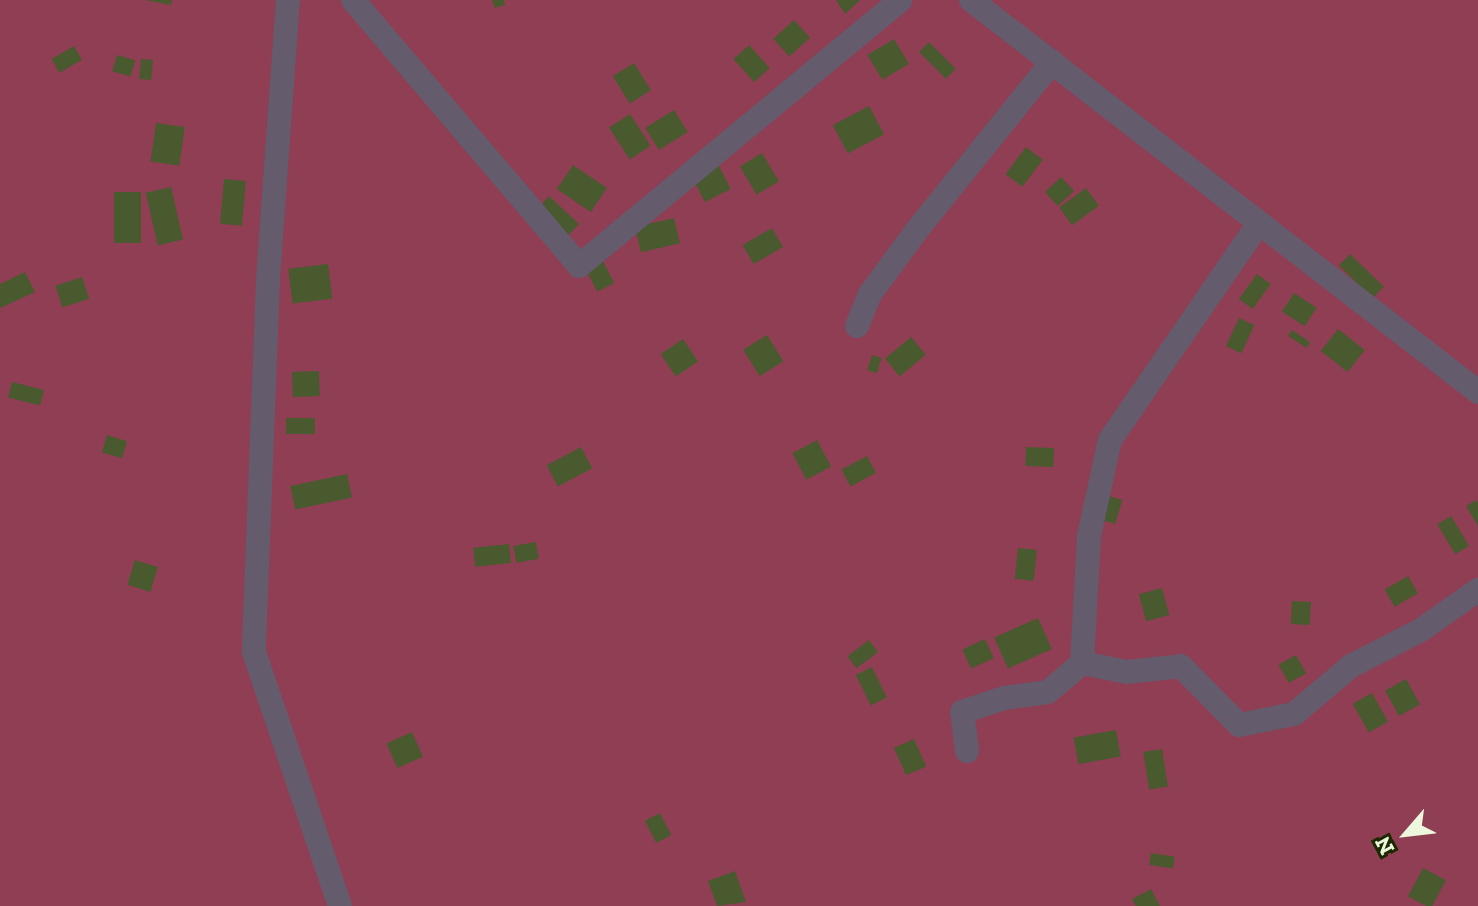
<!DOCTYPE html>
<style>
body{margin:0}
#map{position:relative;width:1478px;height:906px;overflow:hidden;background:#253407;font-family:"Zilla Slab",serif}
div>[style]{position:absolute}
.forest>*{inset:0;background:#903e53;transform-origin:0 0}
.building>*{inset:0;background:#495a2f;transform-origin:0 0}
.minor>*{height:24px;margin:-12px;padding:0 12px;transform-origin:12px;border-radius:12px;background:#645b6d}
span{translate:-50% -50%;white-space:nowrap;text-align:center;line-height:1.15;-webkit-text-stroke:6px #1b2900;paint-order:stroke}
.north{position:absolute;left:1366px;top:794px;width:80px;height:80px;-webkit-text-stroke:6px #1b2900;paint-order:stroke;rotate:242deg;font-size:22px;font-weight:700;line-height:32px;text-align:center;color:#ecf7de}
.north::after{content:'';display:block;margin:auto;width:28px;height:36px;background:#ecf7de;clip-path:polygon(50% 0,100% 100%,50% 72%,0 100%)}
</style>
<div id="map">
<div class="forest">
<div style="left:0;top:0;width:1478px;height:906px"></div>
</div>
<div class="building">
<div style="clip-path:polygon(145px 0,172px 0,171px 5px)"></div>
<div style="clip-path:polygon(492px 0,504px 0,505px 5px,495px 8px)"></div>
<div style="clip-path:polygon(836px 0,860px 0,845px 14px)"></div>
<div style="left:794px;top:20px;width:24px;height:28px;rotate:48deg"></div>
<div style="left:894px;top:39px;width:29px;height:31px;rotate:59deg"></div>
<div style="left:929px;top:42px;width:38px;height:14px;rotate:45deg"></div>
<div style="left:749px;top:45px;width:31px;height:21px;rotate:48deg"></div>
<div style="left:74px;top:46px;width:16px;height:26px;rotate:60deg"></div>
<div style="left:117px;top:55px;width:19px;height:17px;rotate:16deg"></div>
<div style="left:141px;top:59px;width:12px;height:20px;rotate:5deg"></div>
<div style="left:634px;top:63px;width:32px;height:25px;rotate:58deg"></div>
<div style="left:869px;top:106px;width:32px;height:41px;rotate:62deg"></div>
<div style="left:674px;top:110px;width:26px;height:34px;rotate:58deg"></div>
<div style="left:630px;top:114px;width:38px;height:25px;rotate:57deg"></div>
<div style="left:156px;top:123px;width:29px;height:39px;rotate:8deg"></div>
<div style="left:1026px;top:147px;width:21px;height:34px;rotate:37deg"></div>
<div style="left:762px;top:153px;width:33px;height:26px;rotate:59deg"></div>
<div style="left:718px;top:164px;width:28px;height:29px;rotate:63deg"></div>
<div style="left:573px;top:165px;width:41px;height:29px;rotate:34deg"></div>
<div style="left:1061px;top:177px;width:19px;height:22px;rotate:47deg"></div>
<div style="left:224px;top:179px;width:22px;height:45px;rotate:5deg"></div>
<div style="left:171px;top:187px;width:54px;height:26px;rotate:77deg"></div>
<div style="left:1086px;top:188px;width:22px;height:33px;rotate:54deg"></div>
<div style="left:114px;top:192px;width:27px;height:51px"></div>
<div style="left:549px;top:196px;width:41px;height:19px;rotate:43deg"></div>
<div style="left:674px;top:218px;width:26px;height:40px;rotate:77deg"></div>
<div style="left:772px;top:228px;width:22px;height:34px;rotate:60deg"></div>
<div style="left:1350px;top:254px;width:47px;height:16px;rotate:44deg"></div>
<div style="left:602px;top:259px;width:27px;height:19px;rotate:63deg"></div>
<div style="left:328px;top:264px;width:35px;height:40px;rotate:83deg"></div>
<div style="clip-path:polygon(25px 272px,35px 292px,0 308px,0 284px)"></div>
<div style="left:1257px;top:274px;width:17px;height:31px;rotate:36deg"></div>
<div style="left:82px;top:277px;width:23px;height:28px;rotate:72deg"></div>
<div style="left:1294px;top:293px;width:27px;height:22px;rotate:33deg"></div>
<div style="left:1239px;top:318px;width:17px;height:31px;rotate:25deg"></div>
<div style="left:1338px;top:329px;width:34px;height:28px;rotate:38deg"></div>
<div style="left:1292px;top:330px;width:22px;height:7px;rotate:34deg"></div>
<div style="left:767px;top:335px;width:31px;height:28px;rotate:58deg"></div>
<div style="left:911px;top:337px;width:23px;height:34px;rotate:50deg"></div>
<div style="left:683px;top:339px;width:27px;height:27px;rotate:56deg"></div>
<div style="left:872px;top:355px;width:10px;height:16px;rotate:17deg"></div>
<div style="left:319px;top:371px;width:25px;height:27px;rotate:88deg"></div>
<div style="left:12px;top:382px;width:33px;height:16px;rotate:14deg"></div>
<div style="left:286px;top:418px;width:29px;height:16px"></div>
<div style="left:107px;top:435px;width:21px;height:18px;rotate:17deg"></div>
<div style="left:817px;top:440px;width:30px;height:28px;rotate:62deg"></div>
<div style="left:581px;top:447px;width:24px;height:39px;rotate:62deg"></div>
<div style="left:1026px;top:447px;width:28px;height:19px;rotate:2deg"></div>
<div style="left:867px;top:456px;width:19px;height:29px;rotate:62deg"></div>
<div style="left:347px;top:474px;width:24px;height:58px;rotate:78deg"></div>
<div style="left:1109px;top:496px;width:14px;height:25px;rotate:17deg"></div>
<div style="clip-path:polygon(1476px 500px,1478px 503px,1478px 526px,1466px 506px)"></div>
<div style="left:1451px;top:516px;width:35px;height:16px;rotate:59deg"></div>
<div style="left:536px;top:542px;width:17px;height:23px;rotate:80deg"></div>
<div style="left:509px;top:544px;width:19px;height:36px;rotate:84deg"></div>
<div style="left:1018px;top:548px;width:19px;height:31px;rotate:6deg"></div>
<div style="left:135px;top:560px;width:24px;height:26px;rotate:17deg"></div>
<div style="left:1408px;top:576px;width:20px;height:27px;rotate:60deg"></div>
<div style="left:1162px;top:588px;width:28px;height:24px;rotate:75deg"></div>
<div style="left:1292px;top:601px;width:19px;height:23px;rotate:3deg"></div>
<div style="left:1038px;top:618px;width:34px;height:48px;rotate:66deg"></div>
<div style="left:985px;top:639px;width:21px;height:25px;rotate:65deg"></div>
<div style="left:869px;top:640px;width:15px;height:27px;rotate:53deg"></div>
<div style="left:1296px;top:655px;width:21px;height:20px;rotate:61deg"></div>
<div style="left:872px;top:667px;width:34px;height:18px;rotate:64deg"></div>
<div style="left:1406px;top:679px;width:29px;height:24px;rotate:61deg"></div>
<div style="left:1372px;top:693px;width:33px;height:22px;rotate:61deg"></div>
<div style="left:1116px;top:730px;width:27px;height:43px;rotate:80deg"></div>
<div style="left:412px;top:732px;width:27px;height:28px;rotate:66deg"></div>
<div style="left:914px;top:739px;width:30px;height:22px;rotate:66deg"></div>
<div style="left:1162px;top:749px;width:38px;height:19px;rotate:81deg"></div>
<div style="left:660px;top:813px;width:25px;height:17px;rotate:63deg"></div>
<div style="left:1151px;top:853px;width:24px;height:12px;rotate:9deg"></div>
<div style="left:1423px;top:868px;width:26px;height:32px;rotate:28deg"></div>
<div style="clip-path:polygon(735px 871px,746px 902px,717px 906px,708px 881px)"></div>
<div style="clip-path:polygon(1151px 889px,1160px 906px,1136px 906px,1132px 899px)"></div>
</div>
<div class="minor">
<div style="left:288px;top:0;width:282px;rotate:94.1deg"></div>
<div style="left:268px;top:281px;width:371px;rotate:92.2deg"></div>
<div style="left:254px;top:652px;width:268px;rotate:71.3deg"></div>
<div style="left:353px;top:0;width:349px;rotate:49.6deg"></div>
<div style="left:579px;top:266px;width:417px;rotate:-39.6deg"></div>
<div style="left:971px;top:0;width:641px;rotate:37.71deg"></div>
<div style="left:857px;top:326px;width:35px;rotate:-68deg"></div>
<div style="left:870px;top:294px;width:79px;rotate:-53.7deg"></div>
<div style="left:917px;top:230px;width:216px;rotate:-51.2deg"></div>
<div style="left:1082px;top:663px;width:46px;rotate:11.3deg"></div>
<div style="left:1127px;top:672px;width:54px;rotate:-6.3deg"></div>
<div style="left:1181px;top:666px;width:83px;rotate:45.5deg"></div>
<div style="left:1239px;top:725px;width:56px;rotate:-11.3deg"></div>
<div style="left:1294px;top:714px;width:75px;rotate:-40.1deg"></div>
<div style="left:1351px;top:666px;width:79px;rotate:-27.2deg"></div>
<div style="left:1421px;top:630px;width:70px;rotate:-35.1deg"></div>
<div style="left:967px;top:751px;width:39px;rotate:-97deg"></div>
<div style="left:962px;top:712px;width:44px;rotate:-18.4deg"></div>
<div style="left:1004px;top:698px;width:44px;rotate:-7.8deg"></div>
<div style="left:1048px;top:692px;width:45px;rotate:-40.5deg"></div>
<div style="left:1082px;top:663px;width:127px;rotate:-86.8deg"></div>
<div style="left:1089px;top:536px;width:98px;rotate:-77.7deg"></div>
<div style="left:1110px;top:440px;width:249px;rotate:-55.5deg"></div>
</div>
<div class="north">N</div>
</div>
